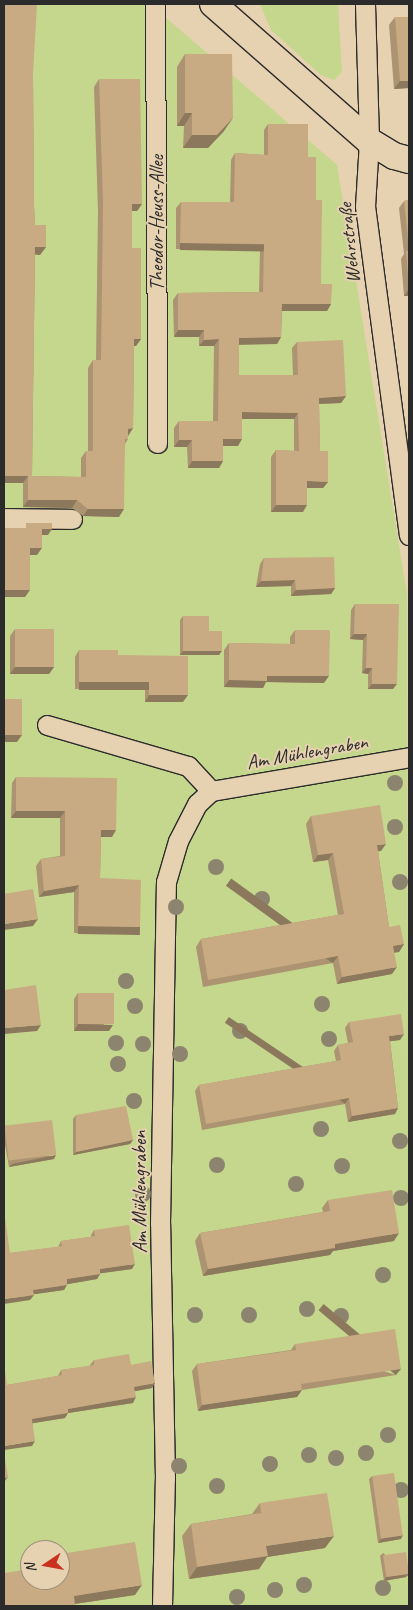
<!DOCTYPE html>
<meta charset="utf-8">
<style>
body{margin:0}
#map{position:relative;width:413px;height:1610px;overflow:hidden;background:#e6d2b0;font-family:Caveat,sans-serif}
div>[style]{position:absolute}
.green>*{inset:0;background:#c4d78c}
.roads{filter:drop-shadow(1px 0 #2b2b2b) drop-shadow(-1px 0 #2b2b2b) drop-shadow(0 1px #2b2b2b) drop-shadow(0 -1px #2b2b2b)}
.street>*{height:19px;margin:-9.5px;padding:0 9.5px;transform-origin:9.5px;border-radius:9.5px;background:#e6d2b0}
.secondary>*{height:26px;margin:-13px;padding:0 13px;transform-origin:13px;border-radius:13px;background:#e6d2b0}
.trees>*{width:16px;height:16px;margin:-8px;border-radius:50%;background:#8c846f}
.wall>*{inset:0;background:#ac9371}
.shaded-wall>*{inset:0;background:#8c785c;transform-origin:0 0}
.building>*{inset:0;background:#c8ab83;transform-origin:0 0}
span{translate:-50% -50%;white-space:nowrap;text-align:center;line-height:1.15;-webkit-text-stroke:4px #e6d2b0;paint-order:stroke}
.street-label{font-size:20px;color:#2b2b2b}
.frame{position:absolute;inset:0;border:5px solid #2b2b2b;pointer-events:none}
.north{position:absolute;left:20px;top:1540px;width:50px;height:50px;box-sizing:border-box;background:#e6d2b0;border:1px solid #9b8f7b;border-radius:50%;rotate:258deg;font-size:14px;font-weight:700;line-height:20px;text-align:center;color:#2b2b2b}
.north::after{content:'';display:block;margin:auto;width:18px;height:22px;background:#c8321e;clip-path:polygon(50% 0,100% 100%,50% 72%,0 100%)}
</style>
<div id="map">
<div class="green">
<div style="clip-path:polygon(evenodd,4px 4px,150px 4px,337px 165px,407px 594px,409px 1606px,4px 1606px,4px 4px,30px 1550px,60px 1550px,60px 1580px,30px 1580px,30px 1550px)"></div>
<div style="clip-path:polygon(260px 4px,338px 4px,342px 72px,334px 80px,321px 75px,271px 30px)"></div>
</div>
<div class="roads">
<div class="street">
<div style="left:155px;top:4px;width:439px;rotate:89.7deg"></div>
<div style="left:365px;top:4px;width:137px;rotate:88.3deg"></div>
<div style="left:369px;top:141px;width:65px;rotate:93.5deg"></div>
<div style="left:365px;top:206px;width:332px;rotate:82.4deg"></div>
<div style="left:4px;top:518px;width:68px;rotate:0.8deg"></div>
<div style="left:47px;top:725px;width:147px;rotate:16.2deg"></div>
<div style="left:188px;top:766px;width:34px;rotate:47deg"></div>
<div style="left:162px;top:1606px;width:128px;rotate:-88.7deg"></div>
<div style="left:165px;top:1478px;width:255px;rotate:-91.1deg"></div>
<div style="left:160px;top:1223px;width:341px;rotate:-89deg"></div>
<div style="left:166px;top:882px;width:43px;rotate:-73.7deg"></div>
<div style="left:178px;top:841px;width:42px;rotate:-62.8deg"></div>
<div style="left:197px;top:804px;width:19px;rotate:-43deg"></div>
<div style="left:211px;top:791px;width:201px;rotate:-9.7deg"></div>
</div>
<div class="secondary">
<div style="left:213px;top:4px;width:208px;rotate:41.3deg"></div>
<div style="left:369px;top:141px;width:29px;rotate:31deg"></div>
<div style="left:394px;top:156px;width:16px;rotate:15deg"></div>
</div>
</div>
<div class="trees">
<div style="left:395px;top:783px"></div>
<div style="left:395px;top:827px"></div>
<div style="left:216px;top:867px"></div>
<div style="left:400px;top:882px"></div>
<div style="left:262px;top:899px"></div>
<div style="left:176px;top:907px"></div>
<div style="left:126px;top:981px"></div>
<div style="left:322px;top:1004px"></div>
<div style="left:135px;top:1006px"></div>
<div style="left:240px;top:1031px"></div>
<div style="left:329px;top:1039px"></div>
<div style="left:116px;top:1043px"></div>
<div style="left:143px;top:1044px"></div>
<div style="left:180px;top:1054px"></div>
<div style="left:118px;top:1064px"></div>
<div style="left:134px;top:1101px"></div>
<div style="left:321px;top:1129px"></div>
<div style="left:400px;top:1141px"></div>
<div style="left:217px;top:1165px"></div>
<div style="left:342px;top:1166px"></div>
<div style="left:296px;top:1184px"></div>
<div style="left:143px;top:1194px"></div>
<div style="left:401px;top:1198px"></div>
<div style="left:383px;top:1275px"></div>
<div style="left:307px;top:1309px"></div>
<div style="left:195px;top:1315px"></div>
<div style="left:249px;top:1315px"></div>
<div style="left:341px;top:1316px"></div>
<div style="left:388px;top:1435px"></div>
<div style="left:366px;top:1453px"></div>
<div style="left:309px;top:1455px"></div>
<div style="left:336px;top:1458px"></div>
<div style="left:270px;top:1464px"></div>
<div style="left:179px;top:1466px"></div>
<div style="left:217px;top:1486px"></div>
<div style="left:401px;top:1490px"></div>
<div style="left:304px;top:1585px"></div>
<div style="left:383px;top:1588px"></div>
<div style="left:275px;top:1590px"></div>
<div style="left:237px;top:1597px"></div>
</div>
<div class="wall">
<div style="clip-path:polygon(4px 4px,33px 74px,34px 205px,35px 225px,46px 247px,40px 255px,35px 254px,32px 476px,81px 477px,81px 458px,86px 451px,88px 451px,88px 368px,93px 360px,96px 360px,98px 211px,94px 87px,99px 79px,142px 204px,137px 211px,132px 211px,132px 248px,141px 339px,136px 346px,134px 346px,133px 428px,128px 436px,128px 439px,125px 444px,119px 517px,83px 516px,72px 508px,23px 507px,23px 483px,4px 483px)"></div>
<div style="clip-path:polygon(395px 17px,409px 88px,394px 89px,389px 25px)"></div>
<div style="clip-path:polygon(185px 54px,224px 131px,208px 148px,183px 148px,184px 126px,177px 126px,177px 67px)"></div>
<div style="clip-path:polygon(268px 124px,308px 157px,316px 200px,321px 284px,331px 304px,327px 311px,282px 311px,281px 337px,277px 344px,239px 344px,239px 375px,293px 375px,292px 348px,297px 342px,346px 396px,341px 403px,319px 404px,320px 451px,328px 482px,323px 488px,307px 488px,303px 512px,271px 512px,271px 457px,276px 450px,294px 451px,294px 419px,242px 419px,238px 446px,223px 446px,223px 461px,219px 468px,188px 468px,187px 447px,174px 447px,174px 428px,179px 421px,213px 421px,214px 346px,199px 346px,199px 337px,174px 337px,173px 300px,178px 293px,259px 292px,260px 250px,176px 249px,176px 208px,181px 202px,230px 202px,231px 160px,235px 153px,264px 155px,264px 130px)"></div>
<div style="clip-path:polygon(409px 200px,409px 296px,404px 296px,401px 259px,404px 254px,399px 208px,404px 201px)"></div>
<div style="clip-path:polygon(264px 558px,335px 588px,331px 594px,291px 596px,291px 586px,256px 587px,260px 564px)"></div>
<div style="clip-path:polygon(355px 604px,393px 689px,368px 689px,368px 674px,362px 673px,363px 640px,350px 639px,351px 610px)"></div>
<div style="clip-path:polygon(183px 616px,209px 631px,219px 655px,180px 655px,180px 620px)"></div>
<div style="clip-path:polygon(15px 629px,54px 667px,49px 674px,10px 674px,10px 636px)"></div>
<div style="clip-path:polygon(295px 630px,324px 683px,266px 682px,263px 688px,224px 687px,224px 650px,229px 643px,290px 644px,290px 637px)"></div>
<div style="clip-path:polygon(79px 650px,118px 655px,183px 702px,145px 702px,145px 689px,75px 689px,75px 657px)"></div>
<div style="clip-path:polygon(16px 777px,112px 837px,101px 837px,100px 878px,135px 934px,74px 933px,74px 892px,39px 897px,36px 866px,41px 859px,60px 856px,60px 818px,11px 818px,12px 783px)"></div>
<div style="clip-path:polygon(311px 816px,381px 851px,378px 851px,389px 927px,404px 944px,399px 952px,394px 952px,392px 974px,337px 984px,333px 963px,203px 987px,196px 947px,201px 939px,338px 915px,328px 860px,313px 862px,306px 824px)"></div>
<div style="clip-path:polygon(78px 993px,109px 1031px,74px 1031px,74px 999px)"></div>
<div style="clip-path:polygon(349px 1022px,400px 1040px,390px 1041px,398px 1108px,395px 1114px,348px 1122px,345px 1104px,202px 1130px,195px 1091px,199px 1085px,336px 1061px,334px 1051px,338px 1045px,348px 1043px,345px 1028px)"></div>
<div style="clip-path:polygon(76px 1115px,133px 1140px,130px 1144px,73px 1155px,73px 1119px)"></div>
<div style="clip-path:polygon(5px 1129px,54px 1159px,9px 1167px,4px 1139px,4px 1131px)"></div>
<div style="clip-path:polygon(328px 1200px,394px 1241px,333px 1251px,330px 1255px,203px 1276px,195px 1241px,200px 1233px,323px 1212px,322px 1208px)"></div>
<div style="clip-path:polygon(94px 1230px,132px 1269px,100px 1273px,97px 1279px,67px 1284px,64px 1290px,34px 1294px,30px 1300px,10px 1253px,58px 1247px,61px 1241px,91px 1237px,91px 1235px)"></div>
<div style="clip-path:polygon(295px 1344px,396px 1375px,302px 1390px,297px 1397px,198px 1411px,192px 1371px,197px 1364px,291px 1350px)"></div>
<div style="clip-path:polygon(94px 1360px,131px 1365px,152px 1388px,135px 1391px,133px 1403px,68px 1413px,65px 1418px,33px 1423px,32px 1446px,7px 1385px,58px 1376px,61px 1370px,90px 1366px,90px 1365px)"></div>
<div style="clip-path:polygon(372px 1476px,401px 1539px,378px 1543px,369px 1479px)"></div>
<div style="clip-path:polygon(260px 1503px,325px 1548px,267px 1557px,259px 1569px,189px 1579px,182px 1536px,191px 1524px,252px 1514px)"></div>
<div style="clip-path:polygon(67px 1553px,135px 1595px,75px 1604px,61px 1562px)"></div>
<div style="clip-path:polygon(383px 1553px,409px 1574px,406px 1577px,384px 1581px,380px 1556px)"></div>
</div>
<div class="shaded-wall">
<div style="clip-path:polygon(400px 81px,409px 81px,409px 88px,394px 89px)"></div>
<div style="clip-path:polygon(185px 113px,192px 113px,184px 126px,177px 126px)"></div>
<div style="clip-path:polygon(233px 118px,224px 131px,208px 148px,183px 148px,192px 135px)"></div>
<div style="clip-path:polygon(132px 204px,142px 204px,137px 211px,127px 211px)"></div>
<div style="left:180px;top:243px;width:84px;height:7px;rotate:1deg"></div>
<div style="clip-path:polygon(35px 247px,46px 247px,40px 255px,30px 254px)"></div>
<div style="clip-path:polygon(409px 289px,409px 296px,404px 296px)"></div>
<div style="clip-path:polygon(282px 304px,331px 304px,327px 311px,278px 311px)"></div>
<div style="clip-path:polygon(178px 330px,204px 330px,199px 337px,174px 337px)"></div>
<div style="clip-path:polygon(281px 337px,277px 344px,234px 345px,239px 338px)"></div>
<div style="clip-path:polygon(134px 339px,141px 339px,136px 346px,128px 346px)"></div>
<div style="clip-path:polygon(219px 339px,214px 346px,199px 346px,204px 340px)"></div>
<div style="clip-path:polygon(346px 396px,341px 403px,315px 404px,319px 398px)"></div>
<div style="clip-path:polygon(242px 412px,298px 413px,294px 419px,237px 419px)"></div>
<div style="clip-path:polygon(133px 428px,128px 436px,128px 429px)"></div>
<div style="clip-path:polygon(223px 439px,242px 439px,238px 446px,219px 446px)"></div>
<div style="clip-path:polygon(179px 440px,192px 440px,187px 447px,174px 447px)"></div>
<div style="clip-path:polygon(192px 461px,223px 461px,219px 468px,188px 468px)"></div>
<div style="clip-path:polygon(4px 476px,28px 476px,23px 483px,4px 483px)"></div>
<div style="clip-path:polygon(307px 481px,328px 482px,323px 488px,302px 488px)"></div>
<div style="clip-path:polygon(28px 500px,77px 500px,72px 508px,23px 507px)"></div>
<div style="clip-path:polygon(276px 505px,307px 505px,303px 512px,271px 512px)"></div>
<div style="clip-path:polygon(88px 509px,124px 509px,119px 517px,83px 516px)"></div>
<div style="clip-path:polygon(42px 529px,52px 529px,48px 535px,38px 535px)"></div>
<div style="clip-path:polygon(30px 548px,42px 548px,37px 555px,26px 555px)"></div>
<div style="clip-path:polygon(295px 580px,291px 586px,256px 587px,261px 581px)"></div>
<div style="clip-path:polygon(335px 588px,331px 594px,291px 596px,296px 590px)"></div>
<div style="clip-path:polygon(4px 590px,30px 590px,25px 597px,4px 597px)"></div>
<div style="clip-path:polygon(354px 634px,367px 634px,363px 640px,350px 639px)"></div>
<div style="clip-path:polygon(183px 651px,222px 651px,219px 655px,180px 655px)"></div>
<div style="clip-path:polygon(15px 667px,54px 667px,49px 674px,10px 674px)"></div>
<div style="clip-path:polygon(366px 668px,372px 668px,368px 674px,362px 673px)"></div>
<div style="clip-path:polygon(267px 676px,329px 676px,324px 683px,266px 682px,263px 688px,224px 687px,229px 680px)"></div>
<div style="left:79px;top:682px;width:70px;height:8px"></div>
<div style="clip-path:polygon(372px 684px,397px 684px,393px 689px,368px 689px)"></div>
<div style="clip-path:polygon(149px 695px,188px 695px,183px 702px,145px 702px)"></div>
<div style="clip-path:polygon(4px 735px,22px 735px,17px 742px,4px 742px)"></div>
<div style="clip-path:polygon(16px 811px,65px 811px,60px 818px,11px 818px)"></div>
<div style="clip-path:polygon(101px 830px,116px 830px,112px 837px,97px 837px)"></div>
<div style="clip-path:polygon(386px 844px,381px 851px,372px 852px,377px 845px)"></div>
<div style="clip-path:polygon(333px 853px,328px 860px,313px 862px,318px 855px)"></div>
<div style="clip-path:polygon(79px 885px,74px 892px,39px 897px,44px 891px)"></div>
<div style="clip-path:polygon(38px 919px,33px 926px,4px 930px,4px 924px)"></div>
<div style="left:78px;top:926px;width:62px;height:8px;rotate:1deg"></div>
<div style="clip-path:polygon(404px 944px,399px 952px,388px 954px,393px 946px)"></div>
<div style="left:338px;top:956px;width:9px;height:132px;rotate:126deg"></div>
<div style="clip-path:polygon(397px 967px,392px 974px,337px 984px,342px 977px)"></div>
<div style="clip-path:polygon(78px 1024px,113px 1025px,109px 1031px,74px 1031px)"></div>
<div style="clip-path:polygon(41px 1025px,37px 1031px,4px 1034px,4px 1028px)"></div>
<div style="clip-path:polygon(404px 1034px,400px 1040px,385px 1042px,389px 1036px)"></div>
<div style="left:349px;top:1098px;width:7px;height:145px;rotate:124deg"></div>
<div style="clip-path:polygon(398px 1108px,395px 1114px,348px 1122px,352px 1116px)"></div>
<div style="clip-path:polygon(133px 1140px,130px 1144px,73px 1155px,76px 1152px)"></div>
<div style="clip-path:polygon(56px 1155px,54px 1159px,9px 1167px,12px 1164px)"></div>
<div style="clip-path:polygon(399px 1233px,394px 1241px,333px 1251px,330px 1255px,203px 1276px,208px 1269px,335px 1244px)"></div>
<div style="clip-path:polygon(135px 1264px,132px 1269px,96px 1274px,100px 1269px)"></div>
<div style="clip-path:polygon(100px 1274px,97px 1279px,63px 1285px,67px 1279px)"></div>
<div style="clip-path:polygon(67px 1285px,64px 1290px,29px 1295px,33px 1290px)"></div>
<div style="clip-path:polygon(34px 1295px,30px 1300px,4px 1304px,4px 1299px)"></div>
<div style="left:401px;top:1369px;width:8px;height:101px;rotate:130deg"></div>
<div style="clip-path:polygon(155px 1383px,152px 1388px,131px 1392px,134px 1387px)"></div>
<div style="clip-path:polygon(302px 1390px,297px 1397px,198px 1411px,202px 1405px)"></div>
<div style="clip-path:polygon(136px 1397px,133px 1403px,68px 1413px,65px 1418px,28px 1424px,32px 1419px,68px 1409px)"></div>
<div style="clip-path:polygon(35px 1441px,32px 1446px,4px 1450px,4px 1446px)"></div>
<div style="clip-path:polygon(8px 1477px,4px 1482px,4px 1478px)"></div>
<div style="clip-path:polygon(403px 1535px,401px 1539px,378px 1543px,381px 1539px)"></div>
<div style="clip-path:polygon(334px 1536px,325px 1548px,267px 1557px,259px 1569px,189px 1579px,197px 1567px,266px 1546px)"></div>
<div style="clip-path:polygon(409px 1574px,406px 1577px,384px 1581px,386px 1577px)"></div>
<div style="clip-path:polygon(142px 1585px,135px 1595px,67px 1605px,74px 1596px)"></div>
</div>
<div class="building">
<div style="clip-path:polygon(4px 4px,37px 4px,33px 74px,34px 205px,35px 225px,46px 225px,46px 247px,35px 247px,32px 476px,29px 476px,86px 477px,86px 451px,93px 451px,93px 360px,101px 360px,103px 204px,99px 79px,140px 79px,142px 204px,132px 204px,132px 248px,141px 248px,141px 339px,134px 339px,133px 428px,128px 429px,128px 439px,125px 439px,124px 509px,88px 509px,77px 500px,28px 500px,28px 476px,4px 476px)"></div>
<div style="clip-path:polygon(395px 17px,409px 17px,409px 81px,400px 81px)"></div>
<div style="clip-path:polygon(185px 54px,232px 54px,233px 118px,217px 135px,192px 135px,192px 113px,185px 113px)"></div>
<div style="clip-path:polygon(268px 124px,308px 124px,308px 157px,316px 157px,316px 200px,322px 200px,321px 284px,332px 284px,331px 304px,282px 304px,281px 337px,239px 338px,239px 375px,298px 375px,297px 342px,343px 340px,346px 396px,319px 398px,320px 451px,328px 451px,328px 482px,307px 481px,307px 505px,276px 505px,276px 450px,299px 451px,298px 413px,242px 412px,242px 439px,223px 439px,223px 461px,192px 461px,192px 440px,179px 440px,179px 421px,218px 421px,219px 339px,204px 340px,204px 330px,178px 330px,178px 293px,263px 292px,264px 244px,180px 243px,181px 202px,234px 202px,235px 153px,268px 155px)"></div>
<div style="clip-path:polygon(409px 200px,409px 248px,404px 201px)"></div>
<div style="clip-path:polygon(406px 251px,409px 251px,409px 289px)"></div>
<div style="clip-path:polygon(26px 523px,52px 523px,52px 529px,42px 529px,42px 548px,30px 548px,30px 590px,4px 590px,4px 528px,35px 528px,26px 528px)"></div>
<div style="clip-path:polygon(334px 557px,335px 588px,296px 590px,295px 580px,261px 581px,264px 558px)"></div>
<div style="clip-path:polygon(355px 604px,399px 604px,397px 684px,372px 684px,372px 668px,366px 668px,367px 634px,354px 634px)"></div>
<div style="clip-path:polygon(183px 616px,209px 616px,209px 631px,222px 631px,222px 651px,183px 651px)"></div>
<div style="left:15px;top:629px;width:39px;height:38px"></div>
<div style="clip-path:polygon(295px 630px,330px 630px,329px 676px,267px 676px,267px 681px,229px 680px,229px 643px,295px 644px)"></div>
<div style="clip-path:polygon(79px 650px,118px 650px,118px 655px,188px 656px,188px 695px,149px 695px,149px 682px,79px 682px)"></div>
<div style="left:4px;top:699px;width:18px;height:36px"></div>
<div style="clip-path:polygon(16px 777px,117px 778px,116px 830px,101px 830px,100px 878px,141px 880px,140px 927px,78px 926px,79px 885px,44px 891px,41px 859px,65px 856px,65px 811px,16px 811px)"></div>
<div style="clip-path:polygon(380px 805px,386px 844px,377px 845px,389px 927px,400px 925px,404px 944px,393px 946px,397px 967px,342px 977px,338px 956px,208px 980px,201px 939px,344px 914px,333px 853px,318px 855px,311px 816px)"></div>
<div style="clip-path:polygon(33px 889px,38px 919px,4px 924px,4px 894px)"></div>
<div style="clip-path:polygon(36px 985px,41px 1025px,4px 1028px,4px 990px)"></div>
<div style="left:78px;top:993px;width:36px;height:31px"></div>
<div style="clip-path:polygon(401px 1014px,404px 1034px,389px 1036px,398px 1108px,352px 1116px,349px 1098px,206px 1124px,199px 1085px,341px 1060px,338px 1045px,353px 1042px,349px 1022px)"></div>
<div style="clip-path:polygon(126px 1106px,133px 1140px,76px 1152px,76px 1115px)"></div>
<div style="left:52px;top:1120px;width:35px;height:48px;rotate:83deg"></div>
<div style="clip-path:polygon(392px 1190px,399px 1233px,335px 1244px,335px 1248px,208px 1269px,200px 1233px,330px 1211px,328px 1200px)"></div>
<div style="clip-path:polygon(4px 1210px,10px 1253px,62px 1246px,61px 1241px,95px 1236px,94px 1230px,129px 1225px,135px 1264px,100px 1269px,100px 1274px,67px 1279px,67px 1285px,33px 1290px,34px 1295px,4px 1299px)"></div>
<div style="clip-path:polygon(395px 1329px,401px 1369px,301px 1384px,302px 1390px,202px 1405px,197px 1364px,296px 1350px,295px 1344px)"></div>
<div style="clip-path:polygon(129px 1354px,131px 1365px,151px 1361px,155px 1383px,134px 1387px,136px 1397px,68px 1409px,68px 1413px,32px 1419px,35px 1441px,4px 1446px,4px 1364px,7px 1385px,62px 1375px,61px 1370px,94px 1365px,94px 1360px)"></div>
<div style="clip-path:polygon(4px 1453px,8px 1477px,4px 1478px)"></div>
<div style="left:394px;top:1473px;width:63px;height:22px;rotate:82deg"></div>
<div style="clip-path:polygon(327px 1493px,334px 1536px,266px 1546px,268px 1556px,197px 1567px,191px 1524px,261px 1513px,260px 1503px)"></div>
<div style="clip-path:polygon(135px 1542px,142px 1585px,74px 1596px,75px 1605px,70px 1606px,4px 1606px,4px 1573px,30px 1569px,30px 1580px,60px 1580px,60px 1564px,69px 1562px,67px 1553px)"></div>
<div style="left:406px;top:1552px;width:22px;height:23px;rotate:82deg"></div>
</div>
<div class="street-label">
<span style="left:156px;top:223px;rotate:-90deg">Theodor-Heuss-Allee</span>
<span style="left:349px;top:243px;rotate:-96deg">Wehrstraße</span>
<span style="left:307px;top:752px;rotate:-10deg">Am Mühlengraben</span>
<span style="left:139px;top:1192px;rotate:-90deg">Am Mühlengraben</span>
</div>
<div class="frame"></div>
<div class="north">N</div>
</div>
